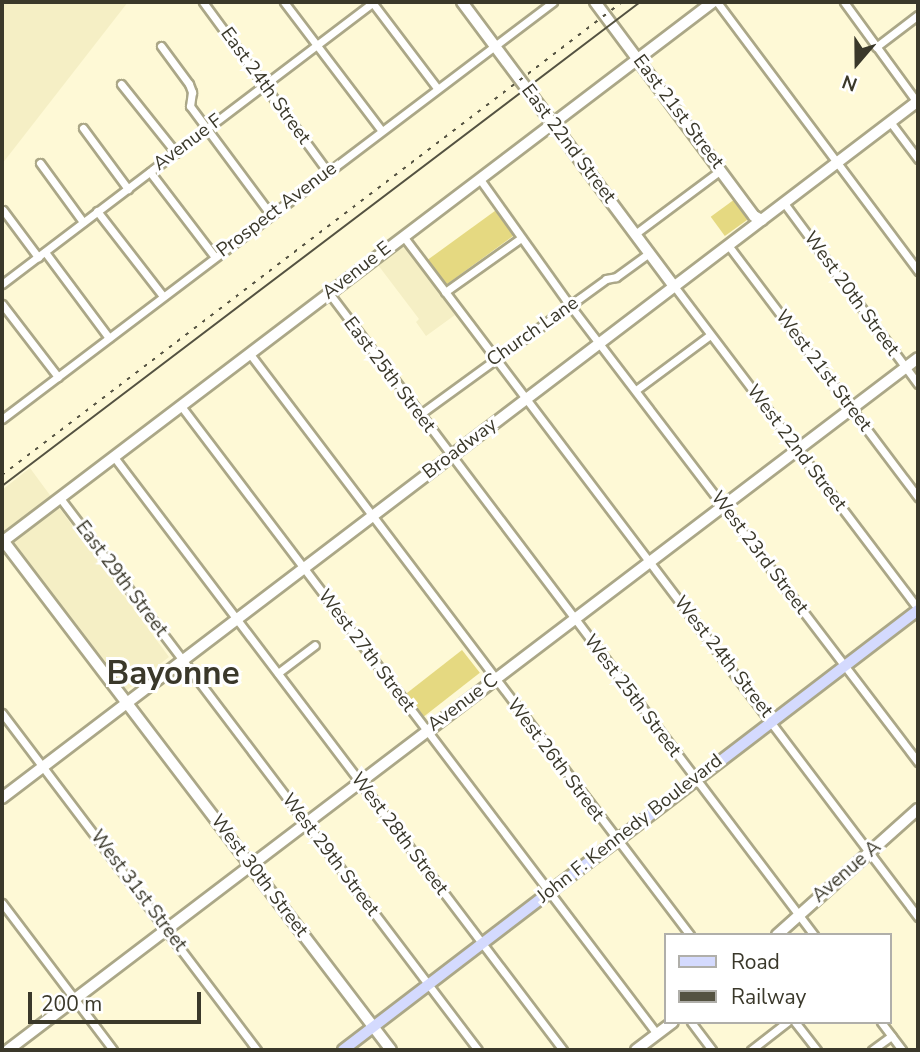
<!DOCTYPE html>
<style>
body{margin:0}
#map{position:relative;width:920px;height:1052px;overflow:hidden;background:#fef9d6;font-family:"Nunito Sans",sans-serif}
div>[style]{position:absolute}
.built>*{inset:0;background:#f5efc5}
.green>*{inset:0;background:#e5d981;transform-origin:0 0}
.roads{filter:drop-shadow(2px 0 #aba787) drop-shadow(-2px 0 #aba787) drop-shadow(0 2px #aba787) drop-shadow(0 -2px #aba787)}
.street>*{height:7px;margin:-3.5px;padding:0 3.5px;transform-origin:3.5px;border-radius:3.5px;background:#fff}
.secondary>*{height:10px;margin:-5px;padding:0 5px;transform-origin:5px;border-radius:5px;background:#fff}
.primary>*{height:10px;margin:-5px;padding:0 5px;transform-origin:5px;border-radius:5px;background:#d4dafe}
.tram>*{height:2px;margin:-1px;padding:0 1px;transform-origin:1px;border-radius:1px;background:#545241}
.rail>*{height:2px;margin-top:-1px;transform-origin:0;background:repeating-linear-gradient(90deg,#545241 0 3.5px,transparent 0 10.5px)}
span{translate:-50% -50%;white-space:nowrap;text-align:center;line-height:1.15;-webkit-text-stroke:6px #fff;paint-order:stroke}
.street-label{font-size:19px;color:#3a382a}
.town-label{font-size:33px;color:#3a382a;font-weight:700}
.frame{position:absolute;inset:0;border:4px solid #3a382a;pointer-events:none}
.legend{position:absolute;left:664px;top:933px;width:228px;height:91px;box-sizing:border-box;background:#fff;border:2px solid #b0afaa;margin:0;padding:9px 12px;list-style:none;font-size:21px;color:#3a382a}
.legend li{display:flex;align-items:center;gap:14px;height:35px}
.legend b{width:35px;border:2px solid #b0afaa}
.north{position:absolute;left:822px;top:28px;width:70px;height:70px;-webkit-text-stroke:5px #fff;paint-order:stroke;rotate:200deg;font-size:19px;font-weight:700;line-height:28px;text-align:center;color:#3a382a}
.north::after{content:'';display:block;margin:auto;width:24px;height:32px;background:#3a382a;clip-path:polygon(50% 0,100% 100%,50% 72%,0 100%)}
.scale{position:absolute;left:28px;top:992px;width:173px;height:32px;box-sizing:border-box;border:4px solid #3a382a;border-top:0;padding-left:9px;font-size:21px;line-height:24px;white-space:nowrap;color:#3a382a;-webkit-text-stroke:5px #fff;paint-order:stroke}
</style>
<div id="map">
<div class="built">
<div style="clip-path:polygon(2px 2px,128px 2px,2px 164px)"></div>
<div style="clip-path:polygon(404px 246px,455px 315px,426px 336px,416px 322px,419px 319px,378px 265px)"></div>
<div style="clip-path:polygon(30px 468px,169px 657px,126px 691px,2px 530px,2px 490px)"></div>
</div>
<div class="green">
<div style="left:735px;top:199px;width:24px;height:30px;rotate:54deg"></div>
<div style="left:499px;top:208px;width:31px;height:89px;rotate:54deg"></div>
<div style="left:462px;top:650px;width:29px;height:71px;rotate:52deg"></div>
</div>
<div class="roads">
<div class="street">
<div style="left:203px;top:2px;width:210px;rotate:53.7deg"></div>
<div style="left:284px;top:2px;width:161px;rotate:52.8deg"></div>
<div style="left:372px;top:2px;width:108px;rotate:52.9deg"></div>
<div style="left:717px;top:2px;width:336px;rotate:53.2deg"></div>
<div style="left:844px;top:2px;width:124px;rotate:53.9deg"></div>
<div style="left:161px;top:46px;width:47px;rotate:53.6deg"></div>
<div style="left:189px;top:84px;width:9px;rotate:69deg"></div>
<div style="left:192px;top:92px;width:14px;rotate:98deg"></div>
<div style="left:190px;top:106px;width:136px;rotate:53.4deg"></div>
<div style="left:876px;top:47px;width:53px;rotate:-37.3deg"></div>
<div style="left:121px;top:84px;width:88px;rotate:51.4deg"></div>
<div style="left:891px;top:123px;width:45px;rotate:53.1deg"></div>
<div style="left:83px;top:128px;width:76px;rotate:53.6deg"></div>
<div style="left:40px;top:163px;width:73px;rotate:53.9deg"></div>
<div style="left:150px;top:172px;width:107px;rotate:52.6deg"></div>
<div style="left:479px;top:178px;width:150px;rotate:54.5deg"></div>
<div style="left:566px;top:300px;width:581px;rotate:52.7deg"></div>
<div style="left:784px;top:203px;width:225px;rotate:53.5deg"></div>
<div style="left:3px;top:210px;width:59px;rotate:53.3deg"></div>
<div style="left:97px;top:211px;width:108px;rotate:52.2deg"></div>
<div style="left:635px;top:234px;width:107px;rotate:-36.7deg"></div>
<div style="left:403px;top:236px;width:854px;rotate:52.9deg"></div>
<div style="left:728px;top:245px;width:316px;rotate:53deg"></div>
<div style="left:45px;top:252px;width:107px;rotate:53.3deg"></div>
<div style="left:2px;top:284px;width:466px;rotate:-37.2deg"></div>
<div style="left:674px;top:286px;width:405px;rotate:52.9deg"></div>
<div style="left:445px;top:292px;width:93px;rotate:-35.4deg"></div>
<div style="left:329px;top:293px;width:805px;rotate:52.93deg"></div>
<div style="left:2px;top:304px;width:92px;rotate:52.5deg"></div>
<div style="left:250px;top:354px;width:729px;rotate:52.86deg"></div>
<div style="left:636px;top:390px;width:92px;rotate:-36.6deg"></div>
<div style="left:181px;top:406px;width:788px;rotate:52.84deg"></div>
<div style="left:419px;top:415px;width:231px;rotate:-36deg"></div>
<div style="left:606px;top:279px;width:10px;rotate:-11deg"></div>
<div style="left:616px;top:277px;width:41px;rotate:-36deg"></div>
<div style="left:2px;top:419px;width:691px;rotate:-37.12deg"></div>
<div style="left:114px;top:457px;width:744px;rotate:52.87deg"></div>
<div style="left:60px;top:498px;width:692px;rotate:52.87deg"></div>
<div style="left:278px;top:673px;width:46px;rotate:-37.1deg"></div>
<div style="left:2px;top:713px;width:423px;rotate:52.9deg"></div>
<div style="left:2px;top:903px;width:184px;rotate:52.9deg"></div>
<div style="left:691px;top:1022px;width:35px;rotate:53deg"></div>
<div style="left:795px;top:1022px;width:36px;rotate:52deg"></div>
<div style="left:881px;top:1022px;width:35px;rotate:53deg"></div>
<div style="left:751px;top:1050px;width:46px;rotate:-37.9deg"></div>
<div style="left:872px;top:1050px;width:24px;rotate:-36deg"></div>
</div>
<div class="secondary">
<div style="left:462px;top:2px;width:354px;rotate:53.3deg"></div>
<div style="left:595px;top:2px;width:267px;rotate:53.4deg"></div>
<div style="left:754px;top:216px;width:9px;rotate:27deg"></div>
<div style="left:2px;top:539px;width:642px;rotate:52.72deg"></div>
<div style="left:2px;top:542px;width:893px;rotate:-37.22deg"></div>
<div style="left:2px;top:798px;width:1151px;rotate:-37.27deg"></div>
<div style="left:777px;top:935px;width:189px;rotate:-41.8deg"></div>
<div style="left:8px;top:1050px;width:1143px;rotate:-37.25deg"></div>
<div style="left:636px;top:1050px;width:46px;rotate:-37.1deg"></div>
</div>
<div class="primary">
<div style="left:343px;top:1050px;width:724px;rotate:-37.42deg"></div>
</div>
</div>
<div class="tram">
<div style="left:2px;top:486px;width:801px;rotate:-37.18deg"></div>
</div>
<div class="rail">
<div style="left:2px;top:475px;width:780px;rotate:-37.34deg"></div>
</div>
<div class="street-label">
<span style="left:265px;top:86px;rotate:54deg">East 24th Street</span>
<span style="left:678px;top:112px;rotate:53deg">East 21st Street</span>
<span style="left:188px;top:143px;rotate:-37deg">Avenue F</span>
<span style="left:568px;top:144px;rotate:53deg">East 22nd Street</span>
<span style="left:277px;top:210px;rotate:-37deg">Prospect Avenue</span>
<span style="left:357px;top:271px;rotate:-38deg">Avenue E</span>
<span style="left:851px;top:294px;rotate:54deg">West 20th Street</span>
<span style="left:533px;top:332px;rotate:-35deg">Church Lane</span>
<span style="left:823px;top:371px;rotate:53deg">West 21st Street</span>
<span style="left:389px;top:375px;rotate:53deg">East 25th Street</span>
<span style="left:796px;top:448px;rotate:53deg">West 22nd Street</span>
<span style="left:460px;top:449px;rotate:-37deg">Broadway</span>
<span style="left:759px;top:553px;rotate:53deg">West 23rd Street</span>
<span style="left:121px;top:579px;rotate:53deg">East 29th Street</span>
<span style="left:366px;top:651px;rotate:53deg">West 27th Street</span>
<span style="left:723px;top:657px;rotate:52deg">West 24th Street</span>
<span style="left:632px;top:696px;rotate:53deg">West 25th Street</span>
<span style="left:463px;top:703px;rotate:-37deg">Avenue C</span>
<span style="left:555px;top:760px;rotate:53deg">West 26th Street</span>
<span style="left:630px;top:829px;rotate:-38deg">John F. Kennedy Boulevard</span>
<span style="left:399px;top:834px;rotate:53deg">West 28th Street</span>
<span style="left:330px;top:855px;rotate:53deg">West 29th Street</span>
<span style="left:847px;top:872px;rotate:-41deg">Avenue A</span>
<span style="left:259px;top:876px;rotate:53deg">West 30th Street</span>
<span style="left:138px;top:891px;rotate:53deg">West 31st Street</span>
</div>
<div class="town-label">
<span style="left:173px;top:674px">Bayonne</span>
</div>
<div class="frame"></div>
<ul class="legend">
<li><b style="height:9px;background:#d4dafe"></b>Road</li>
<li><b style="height:9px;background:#545241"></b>Railway</li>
</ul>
<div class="north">N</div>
<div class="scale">200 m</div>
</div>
